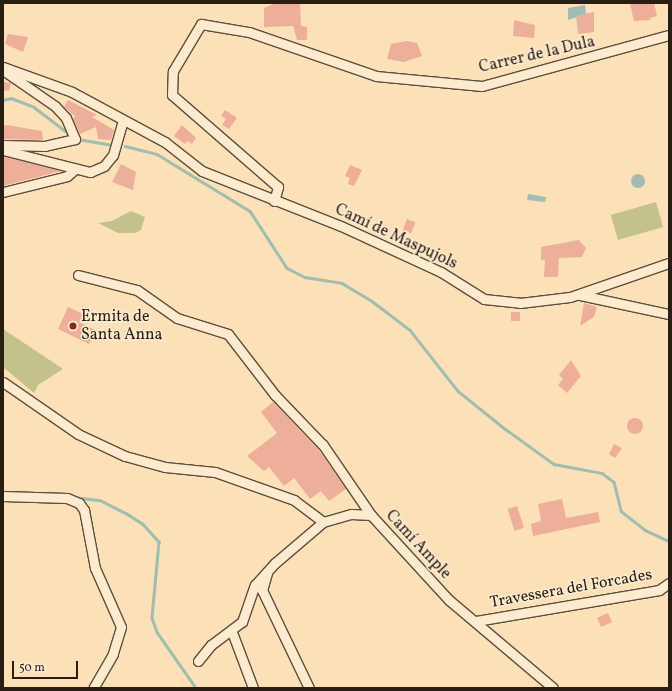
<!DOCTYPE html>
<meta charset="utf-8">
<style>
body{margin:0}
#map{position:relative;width:672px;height:691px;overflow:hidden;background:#fce0b7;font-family:Vollkorn,serif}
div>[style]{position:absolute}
.green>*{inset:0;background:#c3c18c;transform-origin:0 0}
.water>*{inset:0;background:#9fbdb0}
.round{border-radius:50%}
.stream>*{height:2.5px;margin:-1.25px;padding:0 1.25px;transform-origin:1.25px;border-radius:1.25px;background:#9fbdb0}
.building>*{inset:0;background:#edae9a;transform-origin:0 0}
.roads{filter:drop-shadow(1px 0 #5e4e3d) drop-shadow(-1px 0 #5e4e3d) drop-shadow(0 1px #5e4e3d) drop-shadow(0 -1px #5e4e3d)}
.minor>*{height:9px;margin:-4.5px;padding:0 4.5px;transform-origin:4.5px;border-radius:4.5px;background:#fdebd0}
.dots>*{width:11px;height:11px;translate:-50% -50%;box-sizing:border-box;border:2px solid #fdebd0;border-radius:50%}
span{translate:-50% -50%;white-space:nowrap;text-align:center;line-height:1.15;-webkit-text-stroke:3px #fdebd0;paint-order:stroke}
.street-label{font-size:16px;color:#291e14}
.poi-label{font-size:16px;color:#291e14}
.left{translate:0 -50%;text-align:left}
.frame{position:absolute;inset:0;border:4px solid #291e14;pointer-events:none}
.scale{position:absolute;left:12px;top:661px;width:66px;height:18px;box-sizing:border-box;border:2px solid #291e14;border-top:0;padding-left:5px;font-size:12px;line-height:14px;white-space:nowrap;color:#291e14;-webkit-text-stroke:3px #fdebd0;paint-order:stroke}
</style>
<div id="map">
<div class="green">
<div style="left:656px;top:202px;width:26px;height:47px;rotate:74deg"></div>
<div style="clip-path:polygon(131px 211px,145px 217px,141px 230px,135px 233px,118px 233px,98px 223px,112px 221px)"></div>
<div style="clip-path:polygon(3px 329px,63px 369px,38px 385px,34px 393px,3px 367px)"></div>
</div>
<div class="water">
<div style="clip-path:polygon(585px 5px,586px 14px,568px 20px,568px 8px)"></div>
<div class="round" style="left:631px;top:174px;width:14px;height:14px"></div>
<div style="clip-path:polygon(528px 194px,546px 197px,545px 202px,527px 200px)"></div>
</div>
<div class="stream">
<div style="left:3px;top:100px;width:8px;rotate:-14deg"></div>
<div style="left:11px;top:98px;width:25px;rotate:21deg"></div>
<div style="left:34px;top:107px;width:43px;rotate:37.4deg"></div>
<div style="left:78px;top:139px;width:36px;rotate:10deg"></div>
<div style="left:125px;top:146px;width:33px;rotate:14deg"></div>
<div style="left:157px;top:154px;width:109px;rotate:31.5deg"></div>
<div style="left:250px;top:211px;width:68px;rotate:57deg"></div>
<div style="left:287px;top:268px;width:20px;rotate:27deg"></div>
<div style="left:305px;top:277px;width:37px;rotate:9deg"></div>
<div style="left:342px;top:283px;width:35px;rotate:31deg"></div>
<div style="left:372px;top:301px;width:48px;rotate:37.3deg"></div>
<div style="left:410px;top:330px;width:78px;rotate:51.8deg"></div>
<div style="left:458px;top:391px;width:59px;rotate:38.8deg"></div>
<div style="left:504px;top:428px;width:62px;rotate:35.8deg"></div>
<div style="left:554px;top:464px;width:49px;rotate:10.6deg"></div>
<div style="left:602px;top:473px;width:15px;rotate:37deg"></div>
<div style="left:614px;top:482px;width:30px;rotate:76deg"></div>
<div style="left:621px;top:511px;width:31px;rotate:38deg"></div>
<div style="left:645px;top:530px;width:26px;rotate:25deg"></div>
<div style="left:74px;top:497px;width:26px;rotate:7deg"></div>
<div style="left:100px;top:500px;width:29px;rotate:27deg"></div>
<div style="left:126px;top:513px;width:20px;rotate:33deg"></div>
<div style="left:143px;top:524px;width:24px;rotate:48deg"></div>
<div style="left:159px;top:542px;width:76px;rotate:95.3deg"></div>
<div style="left:152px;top:618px;width:15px;rotate:70deg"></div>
<div style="left:157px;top:632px;width:68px;rotate:55.1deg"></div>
</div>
<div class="building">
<div style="clip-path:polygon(654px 3px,657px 16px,650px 18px,651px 20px,634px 21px,630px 4px)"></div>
<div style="clip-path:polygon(273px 4px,300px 4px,301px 26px,307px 27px,307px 40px,297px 40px,293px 26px,264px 27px,264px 8px)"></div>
<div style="clip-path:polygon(594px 12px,594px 32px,578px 34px,576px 16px)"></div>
<div style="clip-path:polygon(514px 20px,535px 25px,534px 38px,513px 36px)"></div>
<div style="clip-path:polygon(8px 34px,28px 37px,23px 52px,5px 44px)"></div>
<div style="clip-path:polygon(407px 41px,417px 43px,422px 56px,404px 62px,387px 59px,391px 44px)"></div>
<div style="clip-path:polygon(3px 82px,11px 83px,9px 91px,3px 90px)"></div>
<div style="clip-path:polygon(68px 100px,97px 115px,92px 117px,114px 130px,111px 140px,98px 139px,96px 127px,80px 134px,73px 119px,75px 116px,64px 107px)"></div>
<div style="clip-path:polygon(225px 110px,237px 118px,229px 129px,222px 125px,226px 119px,221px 116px)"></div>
<div style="clip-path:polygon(7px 125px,42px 131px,43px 140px,3px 139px,3px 126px)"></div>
<div style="clip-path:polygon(182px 125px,196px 138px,192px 144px,187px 141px,185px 144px,174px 136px)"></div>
<div style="clip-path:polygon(3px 156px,61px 171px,3px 186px)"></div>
<div style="clip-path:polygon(121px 164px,136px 172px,133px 190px,112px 182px)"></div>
<div style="clip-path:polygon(350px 165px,362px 170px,354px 186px,348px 184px,350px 178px,345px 176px)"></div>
<div style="left:407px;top:219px;width:9px;height:12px;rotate:21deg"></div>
<div style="clip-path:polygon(579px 240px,586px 248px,582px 257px,559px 258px,558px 277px,544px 277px,545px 260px,541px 260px,541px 247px)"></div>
<div style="clip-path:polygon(584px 303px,597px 307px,594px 317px,580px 326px)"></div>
<div style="clip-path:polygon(68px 307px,83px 314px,79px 322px,95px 330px,89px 344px,58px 329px)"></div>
<div style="left:511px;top:312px;width:9px;height:9px"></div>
<div style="clip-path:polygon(571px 360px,581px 376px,567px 393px,558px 385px,563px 379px,559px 375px)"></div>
<div style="clip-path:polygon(273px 402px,318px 449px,346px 489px,329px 501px,321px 491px,310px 499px,294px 478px,284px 486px,269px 467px,264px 471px,247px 456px,277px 433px,261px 412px)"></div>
<div class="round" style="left:627px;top:418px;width:16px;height:16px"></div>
<div style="clip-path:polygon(614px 444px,622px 448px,615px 458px,609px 454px)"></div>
<div style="clip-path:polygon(562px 499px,566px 518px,598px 512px,600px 522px,533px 536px,531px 524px,541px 521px,538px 504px)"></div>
<div style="left:517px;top:506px;width:23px;height:10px;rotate:72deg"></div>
<div style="left:608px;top:613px;width:10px;height:12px;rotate:66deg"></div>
</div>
<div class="roads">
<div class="minor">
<div style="left:3px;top:67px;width:73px;rotate:19.9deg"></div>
<div style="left:72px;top:92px;width:106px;rotate:28.3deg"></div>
<div style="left:165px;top:142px;width:47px;rotate:38.1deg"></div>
<div style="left:202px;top:171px;width:149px;rotate:21.6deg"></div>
<div style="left:341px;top:226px;width:110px;rotate:24.7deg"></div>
<div style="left:441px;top:272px;width:51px;rotate:32.1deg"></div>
<div style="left:484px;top:299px;width:36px;rotate:6deg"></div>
<div style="left:520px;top:303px;width:50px;rotate:-6.8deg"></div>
<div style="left:570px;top:297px;width:105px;rotate:-19deg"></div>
<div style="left:3px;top:70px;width:63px;rotate:34.7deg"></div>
<div style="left:55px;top:106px;width:16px;rotate:47deg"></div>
<div style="left:66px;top:118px;width:23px;rotate:67deg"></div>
<div style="left:75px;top:139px;width:31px;rotate:167deg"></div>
<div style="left:45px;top:146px;width:42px;rotate:-178.6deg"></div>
<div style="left:3px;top:150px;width:90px;rotate:14.2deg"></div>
<div style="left:90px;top:172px;width:15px;rotate:-23deg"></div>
<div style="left:104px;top:166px;width:14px;rotate:-51deg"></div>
<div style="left:113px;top:155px;width:35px;rotate:-74deg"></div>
<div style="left:3px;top:192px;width:66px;rotate:-14deg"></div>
<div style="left:67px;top:176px;width:9px;rotate:-41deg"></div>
<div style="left:274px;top:201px;width:15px;rotate:-74deg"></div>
<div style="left:278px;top:187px;width:140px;rotate:-139deg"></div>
<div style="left:172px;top:95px;width:24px;rotate:-88deg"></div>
<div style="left:173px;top:71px;width:55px;rotate:-59.2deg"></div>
<div style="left:201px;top:24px;width:49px;rotate:9.5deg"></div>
<div style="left:249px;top:32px;width:134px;rotate:19.1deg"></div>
<div style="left:376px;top:76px;width:106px;rotate:5.4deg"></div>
<div style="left:482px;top:86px;width:194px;rotate:-15.3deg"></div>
<div style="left:78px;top:275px;width:61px;rotate:14.3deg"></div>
<div style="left:137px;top:290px;width:49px;rotate:35deg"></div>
<div style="left:177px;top:318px;width:53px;rotate:17.4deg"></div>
<div style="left:228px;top:334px;width:77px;rotate:52.4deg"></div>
<div style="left:275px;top:395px;width:69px;rotate:46.2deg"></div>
<div style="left:323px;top:445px;width:85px;rotate:55.6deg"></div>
<div style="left:580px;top:295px;width:91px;rotate:12.1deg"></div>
<div style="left:3px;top:382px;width:91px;rotate:34.7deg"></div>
<div style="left:78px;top:434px;width:52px;rotate:25.1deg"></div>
<div style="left:125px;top:456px;width:41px;rotate:15.4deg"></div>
<div style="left:165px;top:467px;width:50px;rotate:5.7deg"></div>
<div style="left:215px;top:472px;width:84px;rotate:19.5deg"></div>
<div style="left:294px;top:500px;width:36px;rotate:37deg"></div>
<div style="left:3px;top:496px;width:64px;rotate:1.8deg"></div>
<div style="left:67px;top:498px;width:13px;rotate:23deg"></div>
<div style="left:79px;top:503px;width:9px;rotate:54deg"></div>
<div style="left:84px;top:510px;width:59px;rotate:79.3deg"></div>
<div style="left:95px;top:568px;width:64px;rotate:66.2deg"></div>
<div style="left:121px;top:627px;width:28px;rotate:107deg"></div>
<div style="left:113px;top:654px;width:39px;rotate:120deg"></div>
<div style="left:267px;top:573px;width:18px;rotate:106deg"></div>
<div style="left:262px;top:590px;width:109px;rotate:64.4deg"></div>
<div style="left:476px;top:621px;width:186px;rotate:-9.6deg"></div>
<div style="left:659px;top:590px;width:12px;rotate:-35deg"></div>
<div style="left:232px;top:632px;width:60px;rotate:69.4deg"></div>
<div style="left:198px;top:661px;width:21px;rotate:-51deg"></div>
<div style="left:211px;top:645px;width:39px;rotate:-37deg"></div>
<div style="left:242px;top:622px;width:39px;rotate:-71deg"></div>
<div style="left:255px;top:585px;width:30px;rotate:-48deg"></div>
<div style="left:275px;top:563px;width:63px;rotate:-40.5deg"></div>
<div style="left:323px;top:522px;width:29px;rotate:-16deg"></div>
<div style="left:351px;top:514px;width:20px;rotate:3deg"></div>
<div style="left:371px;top:515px;width:115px;rotate:47.5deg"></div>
<div style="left:449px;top:600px;width:136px;rotate:40.2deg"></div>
</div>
</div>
<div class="dots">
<div style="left:73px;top:326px;background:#8f2418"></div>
</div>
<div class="street-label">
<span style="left:537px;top:55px;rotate:-13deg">Carrer de la Dula</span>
<span style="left:396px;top:237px;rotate:25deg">Camí de Maspujols</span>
<span style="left:418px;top:545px;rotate:47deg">Camí Ample</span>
<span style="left:571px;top:589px;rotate:-10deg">Travessera del Forcades</span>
</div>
<div class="poi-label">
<span class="left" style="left:81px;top:326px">Ermita de<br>Santa Anna</span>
</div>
<div class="frame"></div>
<div class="scale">50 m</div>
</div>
